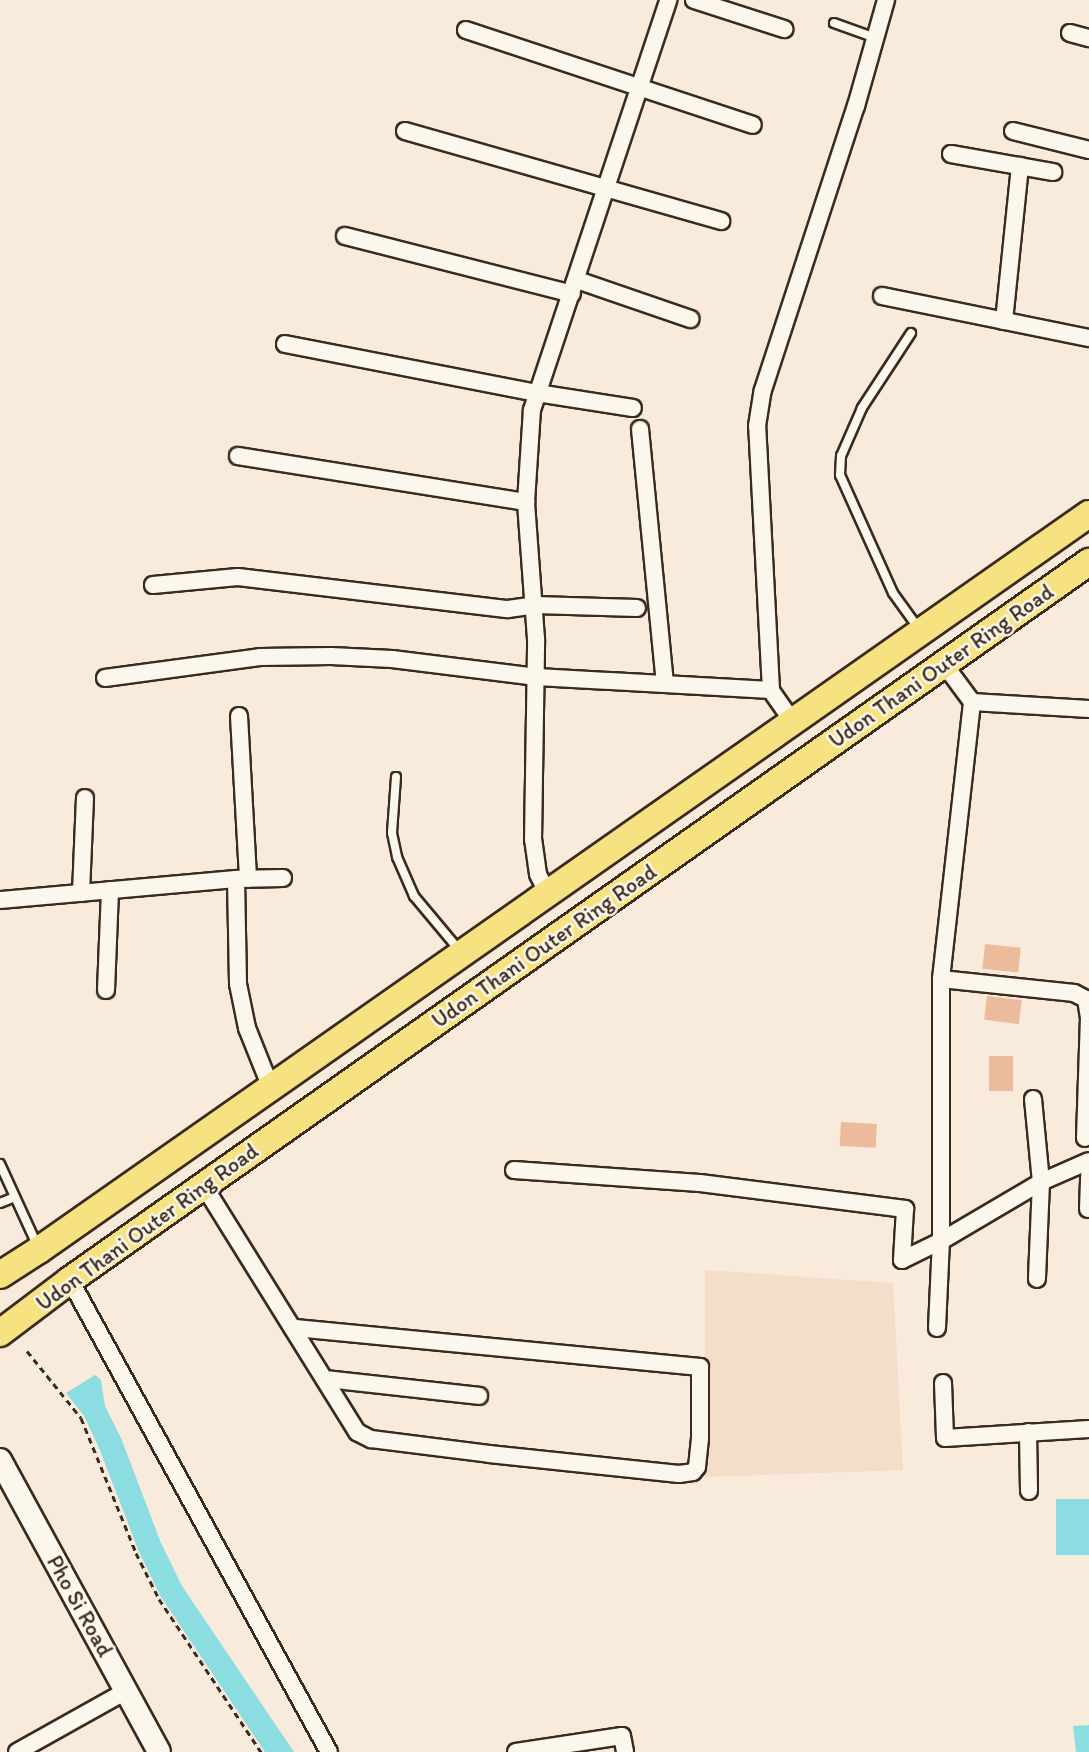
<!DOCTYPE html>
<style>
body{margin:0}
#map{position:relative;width:1089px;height:1752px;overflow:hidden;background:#f8ebdc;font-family:Itim,sans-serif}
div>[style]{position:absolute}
.built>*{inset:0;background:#f4ddc9}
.water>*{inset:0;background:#8bdde2;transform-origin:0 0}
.building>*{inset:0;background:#ebbb9c;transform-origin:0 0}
.path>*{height:3px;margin-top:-1.5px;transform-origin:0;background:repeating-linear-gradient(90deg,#3b2a1e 0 6px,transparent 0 10.5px)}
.roads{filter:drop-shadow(2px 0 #3b2a1e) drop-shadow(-2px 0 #3b2a1e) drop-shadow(0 2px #3b2a1e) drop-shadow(0 -2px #3b2a1e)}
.service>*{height:8px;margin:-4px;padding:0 4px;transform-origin:4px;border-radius:4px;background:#fbf7ec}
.minor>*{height:16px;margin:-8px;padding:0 8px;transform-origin:8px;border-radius:8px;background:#fbf7ec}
.secondary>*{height:22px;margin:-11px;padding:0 11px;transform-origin:11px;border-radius:11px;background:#fbf7ec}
.primary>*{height:26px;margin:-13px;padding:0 13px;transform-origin:13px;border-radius:13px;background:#f7e281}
span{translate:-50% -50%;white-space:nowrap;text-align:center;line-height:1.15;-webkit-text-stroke:5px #fbf7ec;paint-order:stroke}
.street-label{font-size:22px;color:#3b2a1e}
</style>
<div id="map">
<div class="built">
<div style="clip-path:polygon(705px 1270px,893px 1283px,903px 1470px,705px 1477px)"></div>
</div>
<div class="water">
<div style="clip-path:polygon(95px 1375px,101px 1380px,105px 1406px,121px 1438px,161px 1543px,182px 1586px,294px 1752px,265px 1752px,161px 1597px,139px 1552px,99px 1448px,84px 1416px,66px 1393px)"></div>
<div style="left:1089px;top:1499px;width:56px;height:33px;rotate:90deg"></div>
<div style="clip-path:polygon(1089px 1725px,1089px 1752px,1076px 1752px,1073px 1726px)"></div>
</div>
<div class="building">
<div style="left:985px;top:944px;width:36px;height:25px;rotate:6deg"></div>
<div style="left:987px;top:996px;width:35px;height:24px;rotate:7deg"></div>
<div style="left:989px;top:1056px;width:24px;height:35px"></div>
<div style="left:841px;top:1122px;width:36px;height:24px;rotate:3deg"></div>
</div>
<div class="path">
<div style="left:27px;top:1351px;width:86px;rotate:51.1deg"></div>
<div style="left:81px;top:1418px;width:146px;rotate:67.8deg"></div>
<div style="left:136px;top:1553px;width:51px;rotate:63.4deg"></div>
<div style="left:159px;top:1599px;width:184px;rotate:56.3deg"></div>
</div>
<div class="roads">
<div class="service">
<div style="left:834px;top:23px;width:45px;rotate:19.7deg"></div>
<div style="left:911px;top:333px;width:90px;rotate:123.2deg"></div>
<div style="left:862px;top:408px;width:52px;rotate:113.6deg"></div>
<div style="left:841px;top:456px;width:19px;rotate:93deg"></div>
<div style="left:840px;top:475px;width:129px;rotate:65.8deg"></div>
<div style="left:893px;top:593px;width:44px;rotate:54.2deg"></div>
<div style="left:396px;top:777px;width:56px;rotate:94.1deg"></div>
<div style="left:392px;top:833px;width:25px;rotate:78deg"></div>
<div style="left:397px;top:857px;width:43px;rotate:66.4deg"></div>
<div style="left:414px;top:896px;width:72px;rotate:50.1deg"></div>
<div style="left:0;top:1164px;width:91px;rotate:65.4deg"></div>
<div style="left:0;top:1203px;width:16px;rotate:-22deg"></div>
</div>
<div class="minor">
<div style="left:694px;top:0;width:95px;rotate:17.9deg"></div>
<div style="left:466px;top:30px;width:302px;rotate:18.3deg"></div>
<div style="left:1070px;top:33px;width:20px;rotate:15deg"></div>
<div style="left:405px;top:131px;width:329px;rotate:15.9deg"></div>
<div style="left:1013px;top:131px;width:78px;rotate:14deg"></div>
<div style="left:951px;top:154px;width:104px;rotate:10deg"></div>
<div style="left:345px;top:236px;width:234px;rotate:14.3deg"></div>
<div style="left:577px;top:280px;width:120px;rotate:19deg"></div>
<div style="left:882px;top:296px;width:211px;rotate:11.5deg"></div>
<div style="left:1004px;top:321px;width:156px;rotate:-84.1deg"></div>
<div style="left:285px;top:344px;width:257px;rotate:11deg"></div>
<div style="left:537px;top:393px;width:97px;rotate:8.9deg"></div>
<div style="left:640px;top:429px;width:256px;rotate:84.4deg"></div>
<div style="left:238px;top:456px;width:292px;rotate:9.1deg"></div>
<div style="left:153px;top:585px;width:85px;rotate:-5.4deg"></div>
<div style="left:238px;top:577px;width:272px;rotate:6.8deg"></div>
<div style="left:508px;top:609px;width:27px;rotate:-8deg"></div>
<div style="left:535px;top:605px;width:102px;rotate:1.7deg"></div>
<div style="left:944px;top:664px;width:47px;rotate:53.6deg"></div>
<div style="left:972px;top:702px;width:117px;rotate:3.4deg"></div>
<div style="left:105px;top:678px;width:156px;rotate:-7.7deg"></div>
<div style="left:260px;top:657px;width:71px;rotate:-0.8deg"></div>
<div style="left:331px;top:656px;width:61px;rotate:2.8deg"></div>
<div style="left:392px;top:659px;width:146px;rotate:7.1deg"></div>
<div style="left:537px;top:677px;width:234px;rotate:3.2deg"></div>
<div style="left:239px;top:716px;width:163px;rotate:86.8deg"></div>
<div style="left:793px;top:722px;width:39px;rotate:-125deg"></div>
<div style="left:771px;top:690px;width:264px;rotate:-93deg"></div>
<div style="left:757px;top:426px;width:36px;rotate:-81deg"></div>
<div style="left:763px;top:390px;width:299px;rotate:-71.9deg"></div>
<div style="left:856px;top:106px;width:110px;rotate:-74.2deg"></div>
<div style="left:236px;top:879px;width:47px;rotate:-1.2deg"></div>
<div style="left:81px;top:893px;width:95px;rotate:-87.6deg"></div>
<div style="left:548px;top:894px;width:22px;rotate:-117deg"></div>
<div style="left:538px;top:874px;width:34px;rotate:-98deg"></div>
<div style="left:533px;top:840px;width:201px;rotate:-89.1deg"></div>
<div style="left:536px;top:639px;width:137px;rotate:-94.2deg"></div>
<div style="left:526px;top:502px;width:92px;rotate:-86.3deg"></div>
<div style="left:532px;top:410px;width:432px;rotate:-71.6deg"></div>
<div style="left:0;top:900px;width:237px;rotate:-5.1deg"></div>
<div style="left:236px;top:879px;width:105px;rotate:88.9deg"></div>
<div style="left:238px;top:984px;width:45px;rotate:78.4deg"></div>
<div style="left:247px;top:1028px;width:65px;rotate:68.2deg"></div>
<div style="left:941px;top:979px;width:134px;rotate:6deg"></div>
<div style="left:1074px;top:993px;width:13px;rotate:27deg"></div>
<div style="left:1086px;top:999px;width:18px;rotate:81deg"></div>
<div style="left:1089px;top:1017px;width:121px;rotate:91.9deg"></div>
<div style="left:106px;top:990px;width:100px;rotate:-87.7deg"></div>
<div style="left:1033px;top:1099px;width:83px;rotate:84.5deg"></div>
<div style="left:1041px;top:1182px;width:97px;rotate:92.4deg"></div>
<div style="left:514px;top:1170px;width:186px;rotate:4deg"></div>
<div style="left:700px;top:1183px;width:207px;rotate:7.2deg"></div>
<div style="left:905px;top:1209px;width:51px;rotate:93.4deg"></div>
<div style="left:902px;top:1260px;width:43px;rotate:-26deg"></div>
<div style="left:941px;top:1241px;width:116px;rotate:-30.5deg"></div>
<div style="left:1041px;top:1182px;width:52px;rotate:-23.6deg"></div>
<div style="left:204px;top:1186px;width:290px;rotate:58.1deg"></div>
<div style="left:357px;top:1432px;width:16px;rotate:27deg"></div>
<div style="left:371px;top:1439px;width:119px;rotate:7.2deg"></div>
<div style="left:489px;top:1454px;width:191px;rotate:6deg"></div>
<div style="left:679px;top:1474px;width:14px;rotate:-8deg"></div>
<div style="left:693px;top:1472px;width:6px;rotate:-51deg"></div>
<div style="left:697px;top:1467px;width:29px;rotate:-84deg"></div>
<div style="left:700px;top:1438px;width:71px;rotate:-90deg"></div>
<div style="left:700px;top:1367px;width:409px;rotate:-174.5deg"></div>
<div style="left:1088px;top:1209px;width:34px;rotate:-88deg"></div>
<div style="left:70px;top:1280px;width:538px;rotate:61.25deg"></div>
<div style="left:937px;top:1328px;width:87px;rotate:-87.4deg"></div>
<div style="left:941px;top:1241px;width:262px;rotate:-90deg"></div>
<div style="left:941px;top:979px;width:279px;rotate:-83.6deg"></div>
<div style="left:326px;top:1379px;width:154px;rotate:6.3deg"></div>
<div style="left:943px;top:1383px;width:55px;rotate:87.9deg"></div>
<div style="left:945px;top:1438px;width:144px;rotate:-3.6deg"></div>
<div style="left:1028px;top:1432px;width:59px;rotate:89deg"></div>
<div style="left:17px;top:1752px;width:125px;rotate:-29.2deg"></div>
<div style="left:516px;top:1752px;width:107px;rotate:-8.6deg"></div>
<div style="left:622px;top:1736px;width:16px;rotate:79deg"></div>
</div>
<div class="secondary">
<div style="left:0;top:1460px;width:332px;rotate:61.4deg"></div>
</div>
<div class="primary">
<div style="left:0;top:1275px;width:46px;rotate:-32.7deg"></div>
<div style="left:39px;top:1250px;width:1282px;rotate:-35.03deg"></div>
<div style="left:0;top:1333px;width:88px;rotate:-37.1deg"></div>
<div style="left:70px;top:1280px;width:1247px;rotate:-35.17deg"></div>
</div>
</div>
<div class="street-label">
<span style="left:941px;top:666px;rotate:-35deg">Udon Thani Outer Ring Road</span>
<span style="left:544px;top:946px;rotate:-35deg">Udon Thani Outer Ring Road</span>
<span style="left:147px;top:1227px;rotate:-36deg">Udon Thani Outer Ring Road</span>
<span style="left:80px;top:1606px;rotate:61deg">Pho Si Road</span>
</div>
</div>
